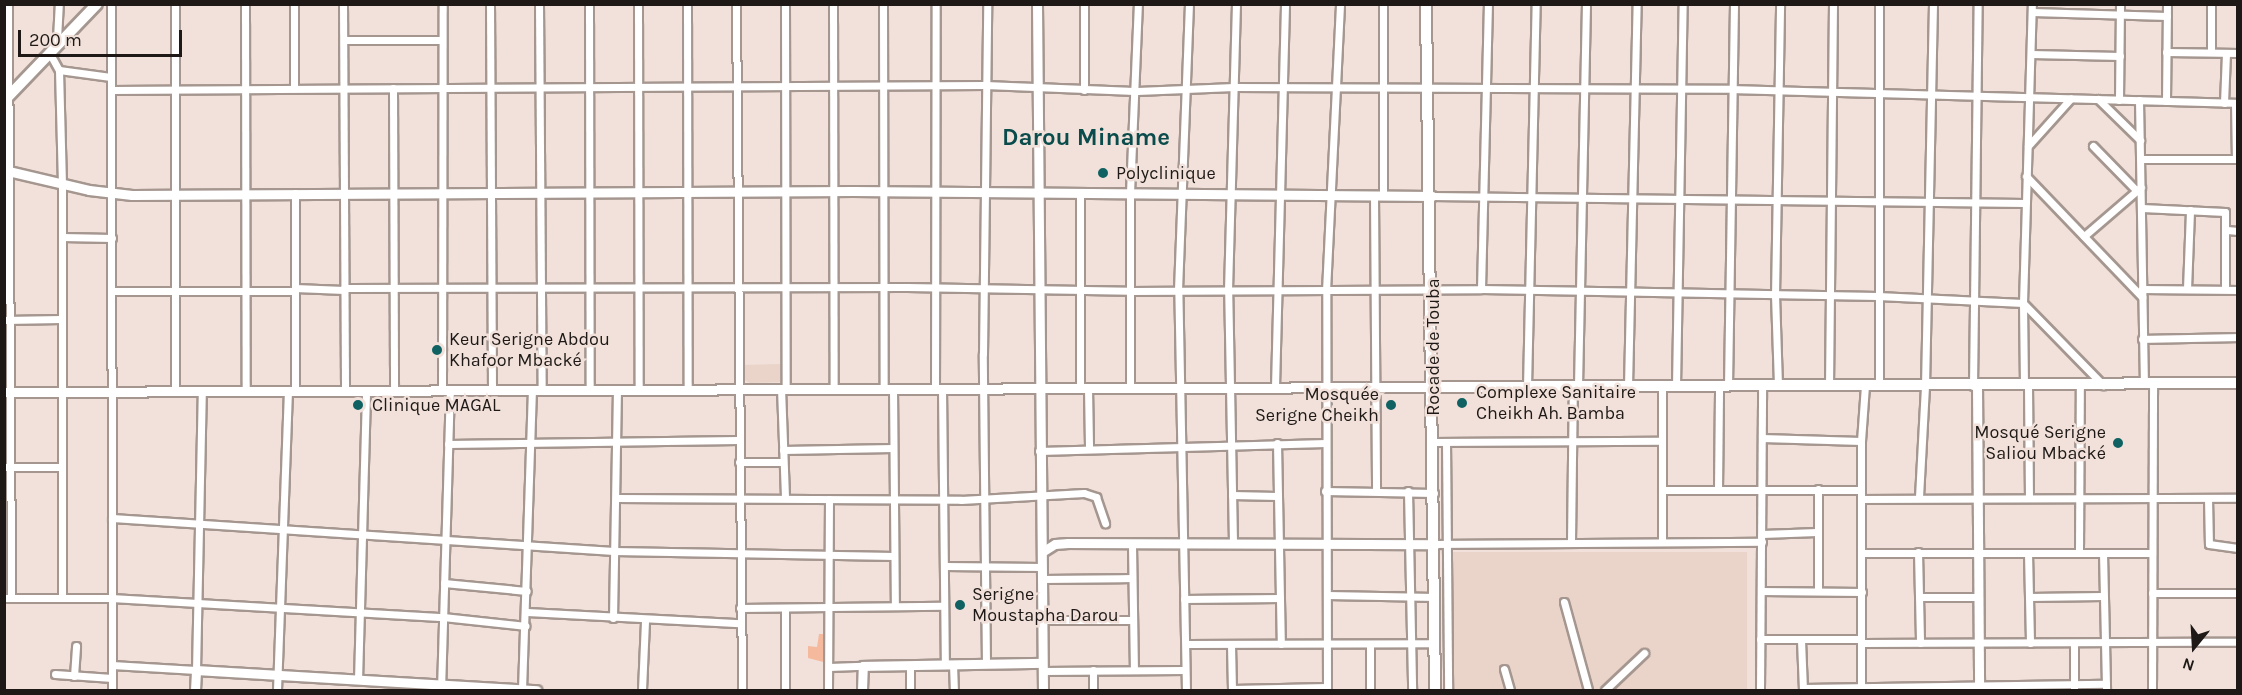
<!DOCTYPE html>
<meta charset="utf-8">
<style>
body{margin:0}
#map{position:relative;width:2242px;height:695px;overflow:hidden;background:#f1e1da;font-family:Karla,sans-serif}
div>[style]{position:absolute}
.built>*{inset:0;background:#ead3c9;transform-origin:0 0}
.green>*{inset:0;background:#f5b99e}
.roads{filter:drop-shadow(2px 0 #a59790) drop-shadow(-2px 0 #a59790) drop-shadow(0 2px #a59790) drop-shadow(0 -2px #a59790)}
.street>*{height:7px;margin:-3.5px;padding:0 3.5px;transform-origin:3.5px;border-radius:3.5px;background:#fff}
.secondary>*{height:9px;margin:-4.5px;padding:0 4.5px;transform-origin:4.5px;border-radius:4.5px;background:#fff}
.primary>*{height:10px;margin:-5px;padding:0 5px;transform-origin:5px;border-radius:5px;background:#fff}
.dots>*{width:16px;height:16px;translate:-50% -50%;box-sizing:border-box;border:3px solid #f1e1da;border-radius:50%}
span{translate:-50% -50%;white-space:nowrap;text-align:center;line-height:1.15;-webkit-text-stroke:5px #f1e1da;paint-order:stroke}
.poi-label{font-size:18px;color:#1e1916}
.left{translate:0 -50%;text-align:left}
.right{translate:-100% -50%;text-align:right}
.street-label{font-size:18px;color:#1e1916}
.district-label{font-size:24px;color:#0a4b4b;font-weight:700}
.frame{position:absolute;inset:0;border:6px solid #1e1916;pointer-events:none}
.north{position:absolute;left:2164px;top:617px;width:60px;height:60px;-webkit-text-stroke:4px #f1e1da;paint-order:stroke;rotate:198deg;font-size:16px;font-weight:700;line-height:24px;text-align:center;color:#1e1916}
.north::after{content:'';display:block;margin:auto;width:21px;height:27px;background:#1e1916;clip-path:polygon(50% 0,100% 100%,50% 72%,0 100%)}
.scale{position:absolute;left:18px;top:30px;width:164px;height:27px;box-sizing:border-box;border:3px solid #1e1916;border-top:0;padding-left:8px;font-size:18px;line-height:21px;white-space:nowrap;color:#1e1916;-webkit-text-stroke:4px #f1e1da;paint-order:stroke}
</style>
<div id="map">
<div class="built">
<div style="clip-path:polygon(782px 364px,782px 382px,750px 383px,740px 377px,740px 365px)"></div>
<div style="left:1747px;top:552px;width:138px;height:299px;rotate:90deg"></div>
</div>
<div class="green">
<div style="clip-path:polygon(819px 634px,828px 634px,827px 663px,808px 658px,808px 646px,817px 647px)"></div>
</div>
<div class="roads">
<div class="street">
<div style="left:8px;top:4px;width:594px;rotate:89.71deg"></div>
<div style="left:111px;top:4px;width:686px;rotate:89.92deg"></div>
<div style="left:175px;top:4px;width:387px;rotate:90deg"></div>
<div style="left:245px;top:4px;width:386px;rotate:89.9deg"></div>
<div style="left:343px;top:4px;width:387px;rotate:89.7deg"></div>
<div style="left:490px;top:4px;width:386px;rotate:89.7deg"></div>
<div style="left:539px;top:4px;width:386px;rotate:89.6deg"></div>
<div style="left:589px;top:4px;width:386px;rotate:89.9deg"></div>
<div style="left:638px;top:4px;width:386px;rotate:89.9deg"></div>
<div style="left:687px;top:4px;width:386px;rotate:89.9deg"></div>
<div style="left:736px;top:4px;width:686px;rotate:89.5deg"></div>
<div style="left:785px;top:4px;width:384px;rotate:89.9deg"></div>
<div style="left:833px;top:4px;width:384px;rotate:89.9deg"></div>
<div style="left:883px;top:4px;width:384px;rotate:89.9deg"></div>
<div style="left:1084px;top:4px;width:86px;rotate:90deg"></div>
<div style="left:1383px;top:4px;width:192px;rotate:90deg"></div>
<div style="left:2032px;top:12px;width:135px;rotate:1.7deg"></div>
<div style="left:57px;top:39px;width:35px;rotate:-87deg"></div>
<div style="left:344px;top:40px;width:97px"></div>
<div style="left:2166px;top:52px;width:72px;rotate:0.8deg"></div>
<div style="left:2211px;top:52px;width:48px;rotate:-90deg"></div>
<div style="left:50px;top:54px;width:18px;rotate:61deg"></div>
<div style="left:59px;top:70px;width:114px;rotate:88.5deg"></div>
<div style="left:62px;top:184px;width:413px;rotate:90deg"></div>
<div style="left:2031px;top:54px;width:89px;rotate:1.3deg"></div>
<div style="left:59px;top:70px;width:52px;rotate:7.7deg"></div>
<div style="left:294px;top:88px;width:84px;rotate:-90deg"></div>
<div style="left:393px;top:88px;width:301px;rotate:89.8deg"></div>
<div style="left:111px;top:90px;width:874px;rotate:-0.33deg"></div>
<div style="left:985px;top:85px;width:152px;rotate:2.3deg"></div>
<div style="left:1137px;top:91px;width:97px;rotate:-2.4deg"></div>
<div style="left:1234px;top:87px;width:499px;rotate:0.2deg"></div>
<div style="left:1733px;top:89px;width:505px;rotate:1.59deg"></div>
<div style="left:2098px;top:99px;width:59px;rotate:44.3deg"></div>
<div style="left:2119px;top:100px;width:96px;rotate:-89.4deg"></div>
<div style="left:2139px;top:100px;width:284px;rotate:89deg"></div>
<div style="left:2166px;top:101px;width:97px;rotate:-89.4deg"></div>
<div style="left:2224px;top:103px;width:50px;rotate:-87.7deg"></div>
<div style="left:2235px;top:103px;width:56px;rotate:89deg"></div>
<div style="left:2028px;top:146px;width:64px;rotate:-48.1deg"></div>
<div style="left:2093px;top:146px;width:62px;rotate:45.7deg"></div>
<div style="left:2140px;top:159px;width:98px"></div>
<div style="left:2026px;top:176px;width:168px;rotate:46.2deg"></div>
<div style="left:295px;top:193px;width:198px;rotate:90deg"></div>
<div style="left:1374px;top:195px;width:296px;rotate:89.6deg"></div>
<div style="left:1432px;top:196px;width:593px;rotate:0.68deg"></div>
<div style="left:2142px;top:208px;width:83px;rotate:2.8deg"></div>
<div style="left:2225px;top:212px;width:77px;rotate:90deg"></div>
<div style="left:2227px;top:230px;width:11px;rotate:5deg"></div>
<div style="left:2084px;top:236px;width:75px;rotate:-40.7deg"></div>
<div style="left:62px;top:237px;width:50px;rotate:1.1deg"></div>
<div style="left:295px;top:288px;width:49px;rotate:2.3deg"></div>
<div style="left:344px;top:288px;width:563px;rotate:-0.1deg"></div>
<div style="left:907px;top:287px;width:222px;rotate:1deg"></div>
<div style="left:1129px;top:291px;width:352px;rotate:-0.3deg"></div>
<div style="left:1481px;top:289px;width:397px;rotate:1deg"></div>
<div style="left:1878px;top:296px;width:145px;rotate:2.8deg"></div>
<div style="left:2023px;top:303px;width:115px;rotate:45.7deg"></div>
<div style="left:1481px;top:289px;width:285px;rotate:-88.6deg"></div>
<div style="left:2142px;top:289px;width:96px;rotate:0.6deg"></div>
<div style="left:2187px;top:289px;width:79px;rotate:-87.8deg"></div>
<div style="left:113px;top:291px;width:182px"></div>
<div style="left:4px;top:320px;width:57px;rotate:-1deg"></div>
<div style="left:2142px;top:339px;width:96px;rotate:-1.2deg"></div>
<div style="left:1778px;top:385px;width:89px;rotate:-91.9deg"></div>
<div style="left:1775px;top:296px;width:292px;rotate:-89deg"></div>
<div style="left:1879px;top:385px;width:381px;rotate:-90deg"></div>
<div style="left:2024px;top:385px;width:82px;rotate:-90.7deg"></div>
<div style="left:2023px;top:303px;width:299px;rotate:-88.3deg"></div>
<div style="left:2028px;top:385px;width:113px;rotate:89.5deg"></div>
<div style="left:1578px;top:386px;width:382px;rotate:-88.8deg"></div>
<div style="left:1628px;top:386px;width:382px;rotate:-88.7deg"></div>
<div style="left:1662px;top:386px;width:155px;rotate:90deg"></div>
<div style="left:1676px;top:386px;width:382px;rotate:-89deg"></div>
<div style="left:1728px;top:386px;width:382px;rotate:-89.1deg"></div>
<div style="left:1829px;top:386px;width:382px;rotate:-89.4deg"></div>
<div style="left:1973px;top:386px;width:382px;rotate:-89.3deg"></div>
<div style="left:1275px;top:387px;width:383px;rotate:-88.5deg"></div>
<div style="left:1527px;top:387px;width:383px;rotate:-88.7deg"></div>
<div style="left:781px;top:388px;width:110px;rotate:87.9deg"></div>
<div style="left:893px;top:388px;width:218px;rotate:89.5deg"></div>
<div style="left:935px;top:388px;width:384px;rotate:-89.9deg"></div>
<div style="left:942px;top:388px;width:276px;rotate:89.4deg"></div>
<div style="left:1080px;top:388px;width:195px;rotate:-90deg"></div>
<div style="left:1088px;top:388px;width:59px;rotate:89deg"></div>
<div style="left:1130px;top:388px;width:195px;rotate:-90deg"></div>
<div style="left:1130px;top:193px;width:189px;rotate:-87.6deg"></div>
<div style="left:442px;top:389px;width:385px;rotate:-89.9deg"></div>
<div style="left:1762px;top:438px;width:99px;rotate:1.7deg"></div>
<div style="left:1433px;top:442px;width:229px;rotate:-0.3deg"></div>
<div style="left:1446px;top:442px;width:248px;rotate:89.5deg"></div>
<div style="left:1277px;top:443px;width:201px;rotate:88.9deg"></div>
<div style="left:448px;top:444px;width:290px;rotate:-0.8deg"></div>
<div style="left:783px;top:450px;width:110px;rotate:-1deg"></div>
<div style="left:1039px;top:451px;width:287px;rotate:-1.6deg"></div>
<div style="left:739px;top:462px;width:44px"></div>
<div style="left:4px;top:467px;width:58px"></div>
<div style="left:1718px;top:489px;width:103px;rotate:-89.4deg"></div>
<div style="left:1818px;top:489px;width:101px;rotate:90deg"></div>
<div style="left:1662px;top:490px;width:198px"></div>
<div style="left:1325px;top:491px;width:109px;rotate:1.1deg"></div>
<div style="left:1408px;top:491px;width:199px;rotate:88.8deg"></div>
<div style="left:1232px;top:495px;width:45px;rotate:1.3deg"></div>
<div style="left:1919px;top:497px;width:111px;rotate:-86.9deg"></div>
<div style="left:1925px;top:386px;width:382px;rotate:-88.8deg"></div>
<div style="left:616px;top:498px;width:345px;rotate:0.3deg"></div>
<div style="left:961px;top:500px;width:123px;rotate:-3.3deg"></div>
<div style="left:1084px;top:493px;width:13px;rotate:18deg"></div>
<div style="left:1096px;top:497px;width:28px;rotate:71deg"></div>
<div style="left:2208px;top:498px;width:46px;rotate:88.8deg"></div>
<div style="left:2209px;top:544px;width:29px;rotate:8deg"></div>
<div style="left:1861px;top:499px;width:377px;rotate:-0.2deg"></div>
<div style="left:112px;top:518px;width:503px;rotate:3.76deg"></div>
<div style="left:614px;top:551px;width:280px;rotate:1deg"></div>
<div style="left:1762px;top:534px;width:55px;rotate:-2.1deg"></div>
<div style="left:1571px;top:541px;width:155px;rotate:-89.3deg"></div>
<div style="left:1233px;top:542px;width:252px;rotate:-91.1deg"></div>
<div style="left:1228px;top:290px;width:286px;rotate:-88.4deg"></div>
<div style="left:1435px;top:544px;width:327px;rotate:-0.4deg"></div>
<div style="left:1132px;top:545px;width:124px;rotate:89.1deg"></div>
<div style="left:1918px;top:552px;width:91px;rotate:88.7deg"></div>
<div style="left:2079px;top:552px;width:167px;rotate:-89.7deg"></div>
<div style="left:1862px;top:553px;width:290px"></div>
<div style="left:2028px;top:553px;width:90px;rotate:88.7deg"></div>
<div style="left:2103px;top:553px;width:137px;rotate:88.7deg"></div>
<div style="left:945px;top:566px;width:97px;rotate:0.6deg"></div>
<div style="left:1042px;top:579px;width:90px;rotate:-0.6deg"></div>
<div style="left:444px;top:583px;width:83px;rotate:5.5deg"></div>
<div style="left:1761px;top:591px;width:101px;rotate:0.6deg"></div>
<div style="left:2152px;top:593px;width:86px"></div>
<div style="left:1327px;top:595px;width:108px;rotate:1.1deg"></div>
<div style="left:1920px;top:597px;width:57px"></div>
<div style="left:2029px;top:597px;width:74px;rotate:-0.8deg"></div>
<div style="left:4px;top:598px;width:107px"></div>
<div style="left:111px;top:598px;width:333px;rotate:3.3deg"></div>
<div style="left:443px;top:617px;width:83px;rotate:6.2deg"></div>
<div style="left:1184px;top:599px;width:96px;rotate:-0.6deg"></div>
<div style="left:1564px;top:602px;width:91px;rotate:74.7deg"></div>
<div style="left:740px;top:608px;width:204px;rotate:-0.6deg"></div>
<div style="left:785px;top:608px;width:82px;rotate:90deg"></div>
<div style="left:527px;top:612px;width:213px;rotate:3deg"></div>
<div style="left:613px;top:618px;width:228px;rotate:-89deg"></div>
<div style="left:1042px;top:620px;width:91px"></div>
<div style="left:1760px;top:639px;width:101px"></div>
<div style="left:1801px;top:640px;width:50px;rotate:87.7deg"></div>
<div style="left:1861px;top:643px;width:377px;rotate:-0.2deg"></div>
<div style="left:1186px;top:644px;width:249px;rotate:-0.2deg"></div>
<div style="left:1231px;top:645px;width:45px;rotate:88.7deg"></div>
<div style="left:953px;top:664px;width:26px;rotate:88deg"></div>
<div style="left:986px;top:664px;width:310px;rotate:-90.6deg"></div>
<div style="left:983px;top:354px;width:350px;rotate:-89.3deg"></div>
<div style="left:112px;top:665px;width:84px;rotate:3.4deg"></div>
<div style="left:196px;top:670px;width:279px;rotate:-88.8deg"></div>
<div style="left:910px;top:665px;width:25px;rotate:90deg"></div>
<div style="left:829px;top:667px;width:34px;rotate:-2deg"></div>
<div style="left:1504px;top:669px;width:22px;rotate:74deg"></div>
<div style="left:1093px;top:670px;width:20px;rotate:90deg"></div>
<div style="left:1042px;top:671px;width:143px;rotate:-0.4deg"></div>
<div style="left:55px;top:674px;width:57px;rotate:4deg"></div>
<div style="left:74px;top:676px;width:30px;rotate:-86deg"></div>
<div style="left:358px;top:680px;width:290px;rotate:-88.4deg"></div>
<div style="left:1803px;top:688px;width:303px;rotate:-0.8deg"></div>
<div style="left:1232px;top:689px;width:95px;rotate:-1.2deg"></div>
<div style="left:277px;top:690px;width:298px;rotate:-87.9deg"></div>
<div style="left:441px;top:690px;width:301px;rotate:-88.3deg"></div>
<div style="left:522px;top:690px;width:300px;rotate:-88.1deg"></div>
<div style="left:642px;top:690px;width:70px;rotate:-87.5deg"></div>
<div style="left:828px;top:690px;width:191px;rotate:-89.7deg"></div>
<div style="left:1186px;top:690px;width:400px;rotate:-91.1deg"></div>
<div style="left:1178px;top:290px;width:286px;rotate:-87.8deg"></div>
<div style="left:1327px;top:690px;width:399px;rotate:-90.1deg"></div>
<div style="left:1326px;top:291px;width:287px;rotate:-87.2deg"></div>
<div style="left:1370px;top:690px;width:46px;rotate:-90deg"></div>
<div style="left:1605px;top:690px;width:54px;rotate:-43.5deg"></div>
<div style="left:1760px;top:690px;width:305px;rotate:-89.6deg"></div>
<div style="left:1861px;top:690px;width:249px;rotate:-90deg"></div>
<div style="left:1861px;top:441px;width:56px;rotate:-85.9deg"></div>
<div style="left:2074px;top:690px;width:47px;rotate:-90deg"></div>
<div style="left:2152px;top:690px;width:306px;rotate:-89.8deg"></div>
</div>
<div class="secondary">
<div style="left:1037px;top:4px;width:686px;rotate:89.5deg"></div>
<div style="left:4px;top:170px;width:87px;rotate:13.2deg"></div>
<div style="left:89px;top:190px;width:43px;rotate:6.6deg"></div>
<div style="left:132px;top:195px;width:721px;rotate:-0.32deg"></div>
<div style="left:853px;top:191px;width:579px;rotate:0.49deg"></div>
<div style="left:1977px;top:385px;width:305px;rotate:89.6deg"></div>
<div style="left:4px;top:392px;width:1430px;rotate:-0.2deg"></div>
<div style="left:1042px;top:552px;width:15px;rotate:-32deg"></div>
<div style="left:1055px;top:544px;width:13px;rotate:-4deg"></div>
<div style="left:1068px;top:543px;width:367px;rotate:0.2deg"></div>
<div style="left:195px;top:690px;width:20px;rotate:-87deg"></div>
<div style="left:196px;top:670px;width:341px;rotate:3.4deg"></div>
<div style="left:862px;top:690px;width:24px;rotate:-88deg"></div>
<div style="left:863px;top:666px;width:179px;rotate:-1deg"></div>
</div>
<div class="primary">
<div style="left:1426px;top:4px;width:686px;rotate:89.25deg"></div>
<div style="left:4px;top:101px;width:134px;rotate:-46.2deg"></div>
<div style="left:1434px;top:387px;width:804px;rotate:-0.29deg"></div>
</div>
</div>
<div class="dots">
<div style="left:1103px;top:173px;background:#106262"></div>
<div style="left:437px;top:350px;background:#106262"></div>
<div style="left:1462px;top:403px;background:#106262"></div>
<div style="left:358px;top:405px;background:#106262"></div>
<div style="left:1391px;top:405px;background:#106262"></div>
<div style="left:2118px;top:443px;background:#106262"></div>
<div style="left:960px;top:605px;background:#106262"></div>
</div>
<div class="poi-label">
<span class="left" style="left:1116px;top:173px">Polyclinique</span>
<span class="left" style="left:449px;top:350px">Keur Serigne Abdou<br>Khafoor Mbacké</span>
<span class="left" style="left:1476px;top:403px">Complexe Sanitaire<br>Cheikh Ah. Bamba</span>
<span class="right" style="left:1379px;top:405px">Mosquée<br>Serigne Cheikh</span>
<span class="left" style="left:372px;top:405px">Clinique MAGAL</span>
<span class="right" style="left:2106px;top:443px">Mosqué Serigne<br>Saliou Mbacké</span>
<span class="left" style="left:972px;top:605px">Serigne<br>Moustapha Darou</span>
</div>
<div class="street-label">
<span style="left:1433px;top:347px;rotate:-90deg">Rocade de Touba</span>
</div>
<div class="district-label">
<span style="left:1086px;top:138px">Darou Miname</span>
</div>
<div class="frame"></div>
<div class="north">N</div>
<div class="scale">200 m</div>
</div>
